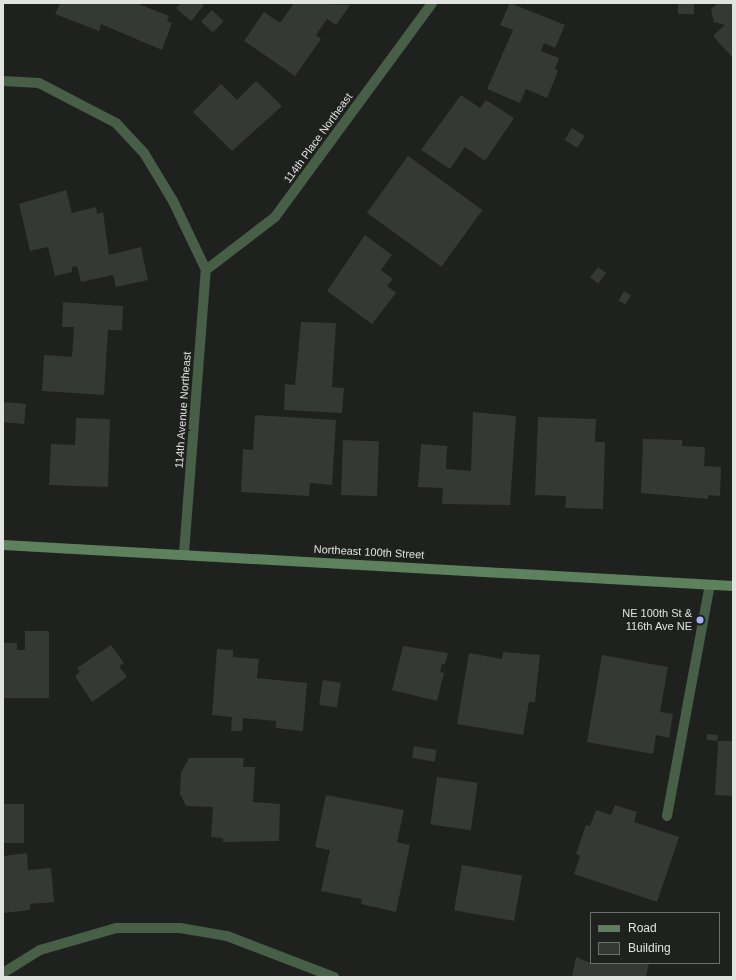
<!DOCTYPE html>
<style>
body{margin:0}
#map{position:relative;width:736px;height:980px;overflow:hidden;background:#1e211e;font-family:Helvetica,sans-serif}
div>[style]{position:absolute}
.building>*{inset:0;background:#353935;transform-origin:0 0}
.lane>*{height:10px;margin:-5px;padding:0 5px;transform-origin:5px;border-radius:5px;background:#475e47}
.street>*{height:10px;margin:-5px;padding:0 5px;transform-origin:5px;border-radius:5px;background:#475e47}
.secondary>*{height:10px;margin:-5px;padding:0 5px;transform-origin:5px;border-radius:5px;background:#5c815c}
.dots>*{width:11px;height:11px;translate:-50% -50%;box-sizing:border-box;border:2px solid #1e211e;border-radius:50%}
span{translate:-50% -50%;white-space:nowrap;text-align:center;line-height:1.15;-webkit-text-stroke:4px #1e211e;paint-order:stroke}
.street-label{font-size:11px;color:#e1e3e1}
.poi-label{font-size:11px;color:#e1e3e1}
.right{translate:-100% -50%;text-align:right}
.frame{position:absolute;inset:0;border:4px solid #e1e3e1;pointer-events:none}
.legend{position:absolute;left:590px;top:912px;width:130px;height:52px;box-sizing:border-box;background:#1e211e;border:1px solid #6c6f6c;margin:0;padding:5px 7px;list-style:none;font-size:12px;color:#e1e3e1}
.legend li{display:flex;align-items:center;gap:8px;height:20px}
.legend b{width:20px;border:1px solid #6c6f6c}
</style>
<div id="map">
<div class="building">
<div style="clip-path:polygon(60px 3px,136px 3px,169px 16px,167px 21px,172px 23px,162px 50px,101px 24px,99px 31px,55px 14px)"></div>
<div style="clip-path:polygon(181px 3px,201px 3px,204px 5px,191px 21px,176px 8px)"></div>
<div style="clip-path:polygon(294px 3px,350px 5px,336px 25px,327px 19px,316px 35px,321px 39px,295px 76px,244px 41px,264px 12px,280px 23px)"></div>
<div style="clip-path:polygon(510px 3px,565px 25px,555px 48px,544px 43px,541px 51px,559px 58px,555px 69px,558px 71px,547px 98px,526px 89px,520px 103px,487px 89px,513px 30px,500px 25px)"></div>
<div style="left:678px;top:3px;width:16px;height:11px"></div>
<div style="clip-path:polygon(718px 3px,733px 3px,733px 58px,713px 36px,725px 25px,714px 22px,711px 9px)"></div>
<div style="left:212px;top:10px;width:16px;height:16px;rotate:43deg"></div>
<div style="clip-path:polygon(256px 81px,282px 106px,232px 151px,193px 112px,221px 84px,237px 100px)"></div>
<div style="clip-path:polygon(461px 95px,480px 108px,486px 100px,514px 118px,485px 161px,465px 147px,450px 169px,421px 150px)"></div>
<div style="left:572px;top:128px;width:15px;height:14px;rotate:32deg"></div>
<div style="left:408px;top:156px;width:92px;height:70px;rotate:36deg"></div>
<div style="clip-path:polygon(66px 190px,72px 213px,96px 207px,97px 214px,103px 212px,109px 255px,141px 247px,148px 280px,116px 287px,113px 275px,81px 282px,77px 266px,72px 267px,72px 272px,55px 276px,48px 247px,30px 251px,19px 204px)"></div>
<div style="clip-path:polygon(365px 235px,392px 255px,381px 270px,393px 279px,387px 286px,396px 293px,372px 324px,327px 291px)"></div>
<div style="left:598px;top:267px;width:10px;height:13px;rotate:37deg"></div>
<div style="left:624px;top:291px;width:8px;height:11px;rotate:30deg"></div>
<div style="clip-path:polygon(63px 302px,123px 306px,122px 330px,108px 330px,104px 395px,42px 391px,44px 355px,72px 357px,74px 327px,62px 327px)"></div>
<div style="clip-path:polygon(301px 322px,336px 323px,332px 387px,344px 388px,342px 413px,284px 410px,285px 384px,295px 385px)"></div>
<div style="left:3px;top:402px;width:23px;height:20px;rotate:5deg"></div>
<div style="clip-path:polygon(473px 412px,516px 416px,510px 505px,442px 504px,443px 488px,418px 487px,421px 444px,447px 446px,446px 469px,471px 471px)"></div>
<div style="clip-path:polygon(255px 415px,336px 420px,332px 485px,310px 483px,309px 496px,241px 492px,243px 449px,253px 450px)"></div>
<div style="clip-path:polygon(538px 417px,596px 419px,595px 442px,605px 442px,603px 509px,565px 508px,566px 496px,535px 495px)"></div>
<div style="clip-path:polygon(76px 418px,110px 419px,108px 487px,49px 485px,51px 444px,75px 445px)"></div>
<div style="clip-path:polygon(643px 439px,682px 440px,682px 446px,705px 447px,704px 466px,721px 467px,720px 496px,708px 495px,708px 499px,641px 493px)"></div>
<div style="left:343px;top:440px;width:36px;height:55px;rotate:2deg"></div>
<div style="clip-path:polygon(25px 631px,49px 631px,49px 698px,3px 698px,3px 643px,17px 643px,17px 650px,25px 650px)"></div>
<div style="clip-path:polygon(111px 645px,124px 663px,119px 666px,127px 677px,92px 702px,75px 676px,80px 672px,77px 668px)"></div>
<div style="clip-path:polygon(403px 646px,448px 653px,445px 664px,442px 664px,440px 672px,444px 673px,437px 701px,392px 690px)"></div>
<div style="clip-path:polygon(217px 649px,233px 650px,233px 657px,259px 659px,257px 678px,307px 683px,303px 731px,276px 728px,276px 721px,243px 718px,242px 731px,231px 731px,232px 717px,212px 715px)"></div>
<div style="clip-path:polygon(503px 652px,540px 655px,535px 702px,529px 702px,523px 735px,457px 724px,469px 653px,502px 659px)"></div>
<div style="clip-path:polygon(602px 655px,668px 667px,660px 712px,673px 714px,669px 738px,656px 735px,653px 754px,587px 742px)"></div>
<div style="left:323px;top:680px;width:18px;height:25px;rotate:9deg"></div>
<div style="left:707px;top:734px;width:11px;height:6px;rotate:5deg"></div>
<div style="clip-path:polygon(718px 741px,733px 741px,733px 796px,715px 795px)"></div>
<div style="left:414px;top:746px;width:23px;height:12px;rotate:10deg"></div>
<div style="clip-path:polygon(189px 758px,244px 758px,243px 767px,255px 767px,253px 802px,280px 804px,279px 841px,223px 842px,223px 838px,211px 837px,213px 807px,186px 806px,180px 794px,181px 773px)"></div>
<div style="left:437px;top:777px;width:41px;height:48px;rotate:8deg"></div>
<div style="clip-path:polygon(326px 795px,404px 810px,397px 842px,410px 845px,396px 912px,361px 904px,362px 899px,321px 891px,330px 850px,315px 847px)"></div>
<div style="left:3px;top:804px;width:21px;height:39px"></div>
<div style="clip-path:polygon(615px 805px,637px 812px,634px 822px,679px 837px,657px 902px,574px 874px,580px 856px,576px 854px,586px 825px,590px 826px,596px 810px,611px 815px)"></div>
<div style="clip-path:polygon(27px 853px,28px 870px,51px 868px,54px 902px,30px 904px,30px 910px,4px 913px,3px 856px)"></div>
<div style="left:462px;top:865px;width:61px;height:46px;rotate:10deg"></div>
<div style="clip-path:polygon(576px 957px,591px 963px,649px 963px,646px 977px,572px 977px)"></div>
</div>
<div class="lane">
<div style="left:667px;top:816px;width:235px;rotate:-79.5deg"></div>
</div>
<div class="street">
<div style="left:3px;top:81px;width:36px;rotate:3deg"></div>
<div style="left:39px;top:83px;width:87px;rotate:27.5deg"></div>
<div style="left:116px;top:123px;width:41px;rotate:47deg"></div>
<div style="left:144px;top:153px;width:56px;rotate:58.9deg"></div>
<div style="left:173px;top:201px;width:76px;rotate:64.4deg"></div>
<div style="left:206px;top:270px;width:87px;rotate:-37.5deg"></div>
<div style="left:275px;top:217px;width:265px;rotate:-53.7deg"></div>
<div style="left:184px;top:553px;width:284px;rotate:-85.6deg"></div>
<div style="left:3px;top:973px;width:44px;rotate:-31.9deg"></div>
<div style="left:40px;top:950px;width:79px;rotate:-16.1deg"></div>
<div style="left:116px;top:928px;width:64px"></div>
<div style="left:180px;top:928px;width:48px;rotate:9.7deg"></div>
<div style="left:227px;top:936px;width:115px;rotate:21deg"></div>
</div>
<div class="secondary">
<div style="left:3px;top:545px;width:731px;rotate:3.21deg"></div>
</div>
<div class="dots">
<div style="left:700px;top:620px;background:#aab0fc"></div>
</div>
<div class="street-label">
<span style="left:318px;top:138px;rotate:-54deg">114th Place Northeast</span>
<span style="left:183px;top:410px;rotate:-86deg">114th Avenue Northeast</span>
<span style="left:369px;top:552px;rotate:3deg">Northeast 100th Street</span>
</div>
<div class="poi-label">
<span class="right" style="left:692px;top:620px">NE 100th St &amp;<br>116th Ave NE</span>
</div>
<div class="frame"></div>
<ul class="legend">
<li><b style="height:5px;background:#5c815c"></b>Road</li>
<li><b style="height:11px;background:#353935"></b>Building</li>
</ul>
</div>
